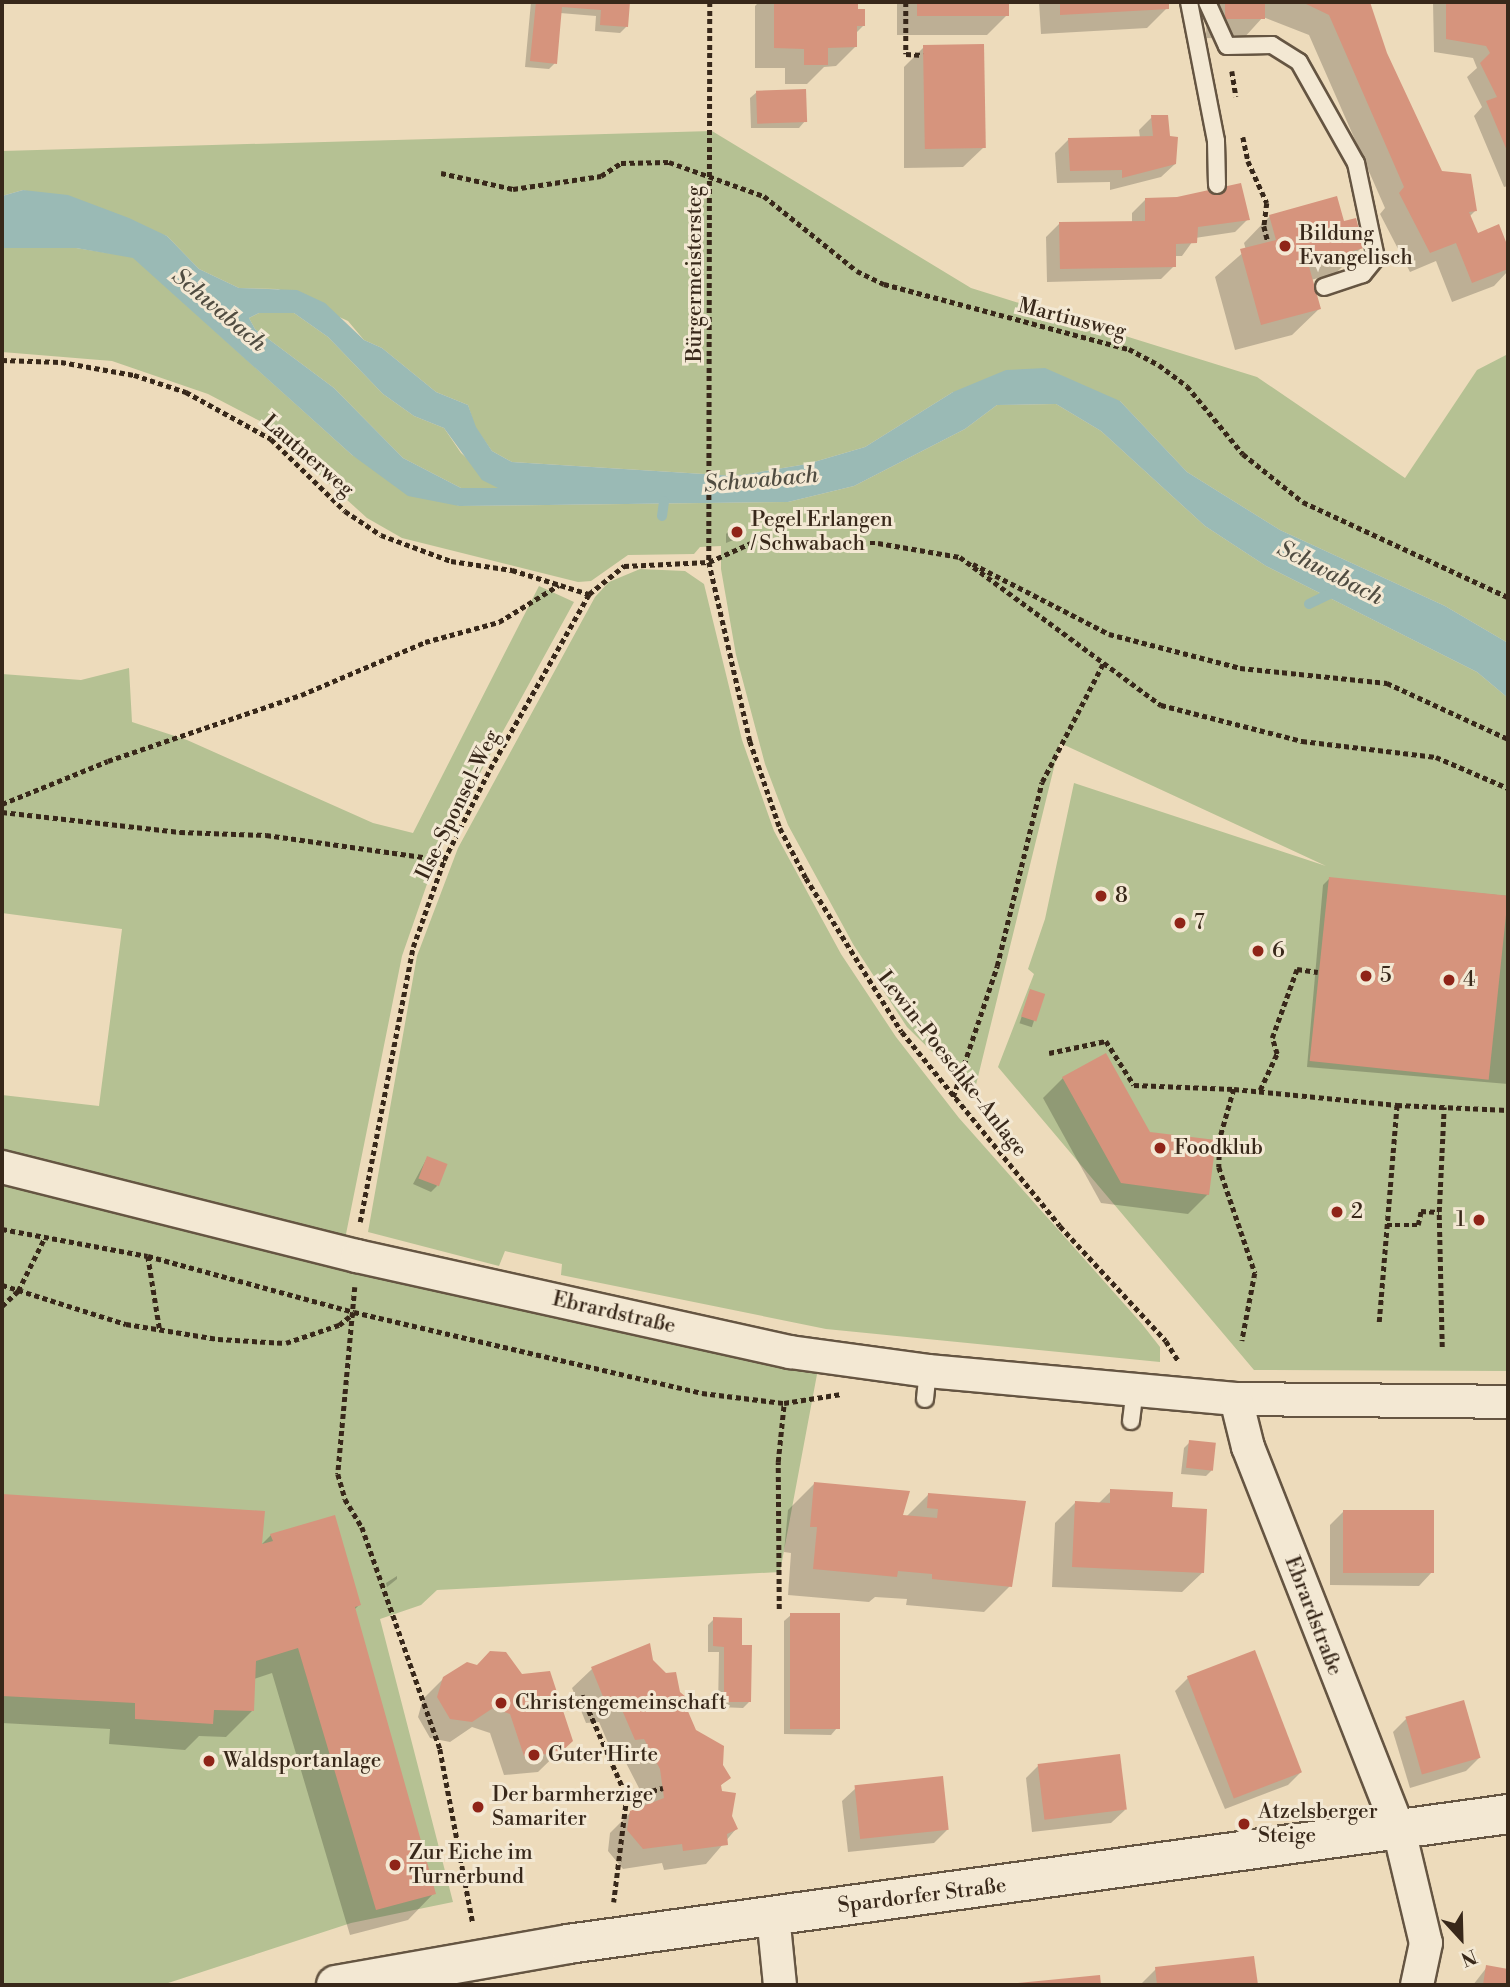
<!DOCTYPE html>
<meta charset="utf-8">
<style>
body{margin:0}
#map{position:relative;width:1510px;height:1987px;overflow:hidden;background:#eddbbb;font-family:"Libre Bodoni",serif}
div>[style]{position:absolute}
.green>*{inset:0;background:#b5c193}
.water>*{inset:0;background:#9abab5}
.shadow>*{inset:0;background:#0003;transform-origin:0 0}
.stream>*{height:10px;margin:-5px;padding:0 5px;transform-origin:5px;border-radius:5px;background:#9abab5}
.building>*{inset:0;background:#d6947d;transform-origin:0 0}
.path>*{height:4.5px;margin-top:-2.25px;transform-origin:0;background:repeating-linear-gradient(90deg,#38281a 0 5px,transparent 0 8.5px)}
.roads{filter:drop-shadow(2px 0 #655542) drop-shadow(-2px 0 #655542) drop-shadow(0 2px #655542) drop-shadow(0 -2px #655542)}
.lane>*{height:16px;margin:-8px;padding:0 8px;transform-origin:8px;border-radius:8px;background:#f3e8d3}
.street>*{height:32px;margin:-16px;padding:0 16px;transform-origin:16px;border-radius:16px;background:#f3e8d3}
.secondary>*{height:38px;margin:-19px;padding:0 19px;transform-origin:19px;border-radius:19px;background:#f3e8d3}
.dots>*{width:19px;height:19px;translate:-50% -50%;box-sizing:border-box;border:4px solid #f3e8d3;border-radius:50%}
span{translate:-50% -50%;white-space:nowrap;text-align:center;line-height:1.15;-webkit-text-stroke:6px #f3e8d3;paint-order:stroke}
.poi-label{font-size:21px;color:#38281a}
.left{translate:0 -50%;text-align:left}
.right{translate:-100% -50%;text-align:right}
.street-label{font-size:21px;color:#38281a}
.water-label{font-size:23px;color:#504c41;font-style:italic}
.frame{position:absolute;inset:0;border:4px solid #38281a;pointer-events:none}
.north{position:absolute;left:1426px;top:1903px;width:70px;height:70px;-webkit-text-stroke:5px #f3e8d3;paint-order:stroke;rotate:158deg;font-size:19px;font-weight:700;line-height:28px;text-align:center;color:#38281a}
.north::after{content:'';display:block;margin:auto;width:24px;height:32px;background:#38281a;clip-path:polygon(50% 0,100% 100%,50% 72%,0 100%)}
</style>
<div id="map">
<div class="green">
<div style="clip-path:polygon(712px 131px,971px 288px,1257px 377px,1405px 478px,1477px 370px,1508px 354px,1508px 643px,1445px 606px,1280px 530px,1187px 472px,1120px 401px,953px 392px,865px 447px,807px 464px,736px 476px,512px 462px,492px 451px,475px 427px,468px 405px,436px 392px,382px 348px,364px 340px,348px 321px,278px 289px,239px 288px,199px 269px,167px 236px,23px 190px,2px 196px,2px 151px)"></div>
<div style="clip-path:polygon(2px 248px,76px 248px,133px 257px,352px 455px,459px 506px,788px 502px,854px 486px,965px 429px,997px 405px,1056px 404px,1101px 431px,1205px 526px,1266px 566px,1477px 672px,1508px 698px,1508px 1371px,1254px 1370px,998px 1067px,1034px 974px,1028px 969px,1045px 919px,1074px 783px,1326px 866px,1060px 743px,974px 1093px,907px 1027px,853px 944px,788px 825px,765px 764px,736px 655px,721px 569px,721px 546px,700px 547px,694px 554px,628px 555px,591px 581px,578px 582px,402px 538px,367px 518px,260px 421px,208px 394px,112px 361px,2px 352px)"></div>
<div style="clip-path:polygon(259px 313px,294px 313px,328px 337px,383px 394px,414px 416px,444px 428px,461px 453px,500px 488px,461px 488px,403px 458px,334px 388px,255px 329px,249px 318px)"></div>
<div style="clip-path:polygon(640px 569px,685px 571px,704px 584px,742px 740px,774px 831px,841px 954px,896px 1037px,959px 1118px,1142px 1324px,1160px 1347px,1160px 1362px,826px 1329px,561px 1275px,562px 1264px,505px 1251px,499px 1266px,368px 1232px,417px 956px,458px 848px,595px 597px,609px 582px)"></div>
<div style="clip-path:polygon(539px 586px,574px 602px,446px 835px,427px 884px,402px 956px,345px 1239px,2px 1156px,2px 1095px,99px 1106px,122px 929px,2px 913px,2px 674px,81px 680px,129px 668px,132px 722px,187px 740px,373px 823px,413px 833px)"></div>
<div style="clip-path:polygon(2px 1184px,344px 1270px,661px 1342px,818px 1369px,780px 1572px,437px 1590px,421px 1605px,380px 1619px,453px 1902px,351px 1923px,162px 1985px,2px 1985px)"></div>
</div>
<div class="water">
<div style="clip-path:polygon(evenodd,23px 190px,68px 195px,129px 218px,167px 236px,199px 269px,239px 288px,297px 290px,325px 303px,364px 340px,382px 348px,436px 392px,468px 405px,476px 427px,492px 451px,512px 462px,736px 476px,807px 464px,865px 447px,953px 392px,1006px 370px,1045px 368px,1120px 401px,1187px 472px,1280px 530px,1445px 606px,1508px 643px,1508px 698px,1477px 672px,1266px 566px,1205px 526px,1101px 431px,1056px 404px,997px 405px,965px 429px,854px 486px,788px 502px,459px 506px,408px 496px,352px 455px,133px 258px,76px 248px,2px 248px,2px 196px,23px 190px,259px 313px,294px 313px,328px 337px,383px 394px,414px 416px,444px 428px,482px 480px,498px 488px,461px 488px,403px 458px,334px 388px,255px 329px,249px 318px,259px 313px)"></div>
</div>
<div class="shadow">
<div style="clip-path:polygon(531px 2px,628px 2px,626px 27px,620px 33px,595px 31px,596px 16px,560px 13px,555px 63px,549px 69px,525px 67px)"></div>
<div style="clip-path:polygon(759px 2px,856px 2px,863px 26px,855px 34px,856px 46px,836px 66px,824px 67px,807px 84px,785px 84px,785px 68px,755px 68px,755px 6px)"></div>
<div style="clip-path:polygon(897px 2px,1007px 2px,1007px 15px,987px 35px,897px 35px)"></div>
<div style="clip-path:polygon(1039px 2px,1167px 2px,1167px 8px,1147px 28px,1041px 34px)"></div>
<div style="clip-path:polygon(1207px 2px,1368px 2px,1386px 54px,1441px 172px,1476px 210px,1469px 217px,1477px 235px,1498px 227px,1508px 252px,1508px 271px,1494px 286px,1452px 302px,1436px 261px,1410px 272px,1380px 214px,1385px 208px,1309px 35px,1263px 17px,1243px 39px,1206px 38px)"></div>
<div style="clip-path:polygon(1433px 2px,1508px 2px,1508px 186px,1504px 187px,1474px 116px,1482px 107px,1467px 77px,1477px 68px,1473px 58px,1434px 52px)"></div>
<div style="clip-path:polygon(924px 47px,984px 147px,963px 167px,904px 168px,904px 67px)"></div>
<div style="clip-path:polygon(757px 92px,805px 121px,799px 128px,751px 128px,750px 98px)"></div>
<div style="clip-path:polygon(1152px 117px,1175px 164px,1161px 177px,1110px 190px,1110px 182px,1057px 183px,1055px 153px,1068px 140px,1140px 138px,1139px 130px)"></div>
<div style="clip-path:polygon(1145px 200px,1248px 219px,1235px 232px,1195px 238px,1182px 256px,1174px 256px,1174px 266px,1161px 279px,1047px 282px,1046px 237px,1059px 224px,1132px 222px,1132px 213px)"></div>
<div style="clip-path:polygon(1270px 216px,1343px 224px,1362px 247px,1336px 273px,1311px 280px,1319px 309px,1292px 335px,1235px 350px,1215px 277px,1246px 250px,1244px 243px)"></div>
<div style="clip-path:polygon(732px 527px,741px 537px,726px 543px,726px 534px)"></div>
<div style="clip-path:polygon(1329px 879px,1508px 896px,1508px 1084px,1307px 1067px,1323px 885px)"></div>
<div style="left:1030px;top:991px;width:13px;height:34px;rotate:18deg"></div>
<div style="clip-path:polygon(1063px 1078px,1208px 1194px,1188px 1214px,1101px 1203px,1043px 1098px)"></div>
<div style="clip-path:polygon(427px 1158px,437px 1186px,431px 1192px,413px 1184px)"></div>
<div style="clip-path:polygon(1190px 1442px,1212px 1470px,1206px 1476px,1181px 1474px,1184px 1448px)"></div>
<div style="clip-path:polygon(814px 1484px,906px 1517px,929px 1494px,1010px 1586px,984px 1612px,906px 1605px,907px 1599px,875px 1597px,869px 1602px,788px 1595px,791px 1553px,784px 1552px,788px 1510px)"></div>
<div style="clip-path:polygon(1111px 1491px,1170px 1509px,1203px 1572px,1182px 1592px,1052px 1587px,1055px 1523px,1075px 1503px,1098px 1504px)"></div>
<div style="clip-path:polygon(2px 1496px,263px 1513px,260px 1546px,271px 1535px,359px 1605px,354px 1610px,434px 1893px,408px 1920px,350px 1935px,272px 1673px,254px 1679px,252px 1711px,226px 1737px,199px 1736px,185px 1750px,109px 1744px,110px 1729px,2px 1723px)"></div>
<div style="clip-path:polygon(1343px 1512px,1432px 1572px,1419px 1586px,1330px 1585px,1330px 1525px)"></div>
<div style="clip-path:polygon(397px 1576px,397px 1579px,387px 1587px,386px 1583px)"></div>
<div style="clip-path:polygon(791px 1615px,837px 1728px,831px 1735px,784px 1734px,784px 1621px)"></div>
<div style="clip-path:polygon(714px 1619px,740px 1647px,749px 1702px,743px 1708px,718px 1707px,719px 1652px,708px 1652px,708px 1625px)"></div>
<div style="clip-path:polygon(649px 1645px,651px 1661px,678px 1693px,695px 1731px,729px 1777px,720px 1786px,736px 1829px,706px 1864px,664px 1870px,662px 1863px,623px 1869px,608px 1851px,610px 1833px,631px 1812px,643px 1808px,640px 1790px,624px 1759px,615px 1759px,599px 1722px,586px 1723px,572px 1688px,592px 1669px)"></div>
<div style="clip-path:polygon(444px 1678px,571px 1740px,538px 1772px,504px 1775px,490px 1733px,472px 1727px,450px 1742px,430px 1738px,418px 1717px,423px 1699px)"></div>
<div style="clip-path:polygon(1188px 1678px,1301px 1772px,1288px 1785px,1225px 1809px,1175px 1691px)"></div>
<div style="clip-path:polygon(1406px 1719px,1479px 1758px,1466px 1771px,1410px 1788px,1393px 1732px)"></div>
<div style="clip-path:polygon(1039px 1765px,1125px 1810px,1111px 1823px,1032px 1832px,1026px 1778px)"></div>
<div style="clip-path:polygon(856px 1788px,948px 1829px,934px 1843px,848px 1852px,842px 1801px)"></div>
<div style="clip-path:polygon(1253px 1958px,1256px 1985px,1140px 1985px,1156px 1969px)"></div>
<div style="clip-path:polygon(1487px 1967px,1508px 1971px,1508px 1985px,1473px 1985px)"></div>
</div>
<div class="stream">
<div style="left:662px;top:516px;width:15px;rotate:-82deg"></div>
<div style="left:1309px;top:604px;width:32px;rotate:-26deg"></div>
</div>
<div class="building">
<div style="clip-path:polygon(536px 2px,630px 2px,628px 27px,600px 25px,601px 10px,562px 7px,557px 64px,530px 61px)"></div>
<div style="clip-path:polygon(774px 2px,858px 2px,858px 9px,865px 9px,865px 26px,857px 26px,857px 47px,828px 48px,828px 65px,804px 65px,804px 49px,774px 48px)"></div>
<div style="left:917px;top:2px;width:92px;height:14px"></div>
<div style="clip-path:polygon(1060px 2px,1169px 2px,1169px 9px,1060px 15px)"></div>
<div style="left:1225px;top:2px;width:40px;height:17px"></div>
<div style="clip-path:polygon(1302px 2px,1370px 2px,1387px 53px,1442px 171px,1471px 174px,1477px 211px,1469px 212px,1478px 233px,1499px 224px,1508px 247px,1508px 269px,1472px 283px,1456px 243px,1430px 253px,1399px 193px,1404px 187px,1329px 15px)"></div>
<div style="clip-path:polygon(1446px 2px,1508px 2px,1508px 153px,1486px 101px,1497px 97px,1480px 63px,1490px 53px,1486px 46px,1446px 39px)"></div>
<div style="left:984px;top:44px;width:104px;height:61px;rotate:89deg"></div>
<div style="left:806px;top:89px;width:33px;height:50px;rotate:88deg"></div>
<div style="clip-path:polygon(1151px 115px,1168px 115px,1170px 136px,1178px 137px,1176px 164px,1122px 178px,1122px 170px,1070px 171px,1068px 138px,1153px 136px)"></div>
<div style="clip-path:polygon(1241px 183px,1250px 220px,1198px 227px,1197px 243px,1176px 244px,1176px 267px,1060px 269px,1059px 222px,1145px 221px,1145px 198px,1177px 197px)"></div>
<div style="clip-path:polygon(1337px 196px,1344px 221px,1356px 218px,1364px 248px,1308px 263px,1321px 309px,1261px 325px,1240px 249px,1276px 240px,1269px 215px)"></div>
<div style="left:731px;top:526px;width:12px;height:11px"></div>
<div style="left:1329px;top:877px;width:180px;height:185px;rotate:6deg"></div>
<div style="left:1030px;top:989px;width:16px;height:29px;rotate:18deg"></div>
<div style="clip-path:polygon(1106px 1053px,1150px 1132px,1216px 1140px,1209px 1195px,1121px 1183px,1062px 1077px)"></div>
<div style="left:427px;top:1156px;width:22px;height:24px;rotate:21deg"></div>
<div style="left:1189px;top:1440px;width:27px;height:28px;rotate:6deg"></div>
<div style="clip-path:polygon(814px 1482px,910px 1491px,903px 1515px,937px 1518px,938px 1509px,927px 1508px,928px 1493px,1026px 1501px,1012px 1587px,932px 1579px,932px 1574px,898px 1571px,897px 1577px,813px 1569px,817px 1527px,810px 1527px)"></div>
<div style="clip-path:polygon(1110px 1489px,1173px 1492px,1172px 1507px,1207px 1509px,1204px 1573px,1072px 1567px,1075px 1501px,1110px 1503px)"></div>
<div style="clip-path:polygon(2px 1494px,265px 1511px,262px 1544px,273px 1541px,270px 1534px,335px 1515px,361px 1605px,355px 1607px,436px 1894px,376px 1910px,298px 1648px,256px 1661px,254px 1711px,214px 1710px,213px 1724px,135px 1719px,135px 1703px,2px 1696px)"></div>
<div style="left:1343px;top:1510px;width:91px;height:63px"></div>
<div style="left:790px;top:1613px;width:50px;height:116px"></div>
<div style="clip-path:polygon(713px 1617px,742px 1618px,742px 1645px,752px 1645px,751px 1702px,724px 1702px,724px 1647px,713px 1646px)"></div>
<div style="clip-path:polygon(650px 1643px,653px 1660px,666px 1673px,676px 1672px,680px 1692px,693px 1703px,687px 1709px,696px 1730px,724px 1746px,723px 1765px,731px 1778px,721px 1785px,722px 1791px,736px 1793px,732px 1816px,738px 1829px,727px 1834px,728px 1845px,683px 1851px,682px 1844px,643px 1849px,627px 1830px,630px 1811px,664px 1798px,660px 1769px,644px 1739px,635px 1740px,619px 1703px,606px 1704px,591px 1667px)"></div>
<div style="left:1255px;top:1650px;width:131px;height:73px;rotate:69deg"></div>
<div style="clip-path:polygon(490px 1651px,506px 1652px,522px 1674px,550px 1671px,573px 1741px,560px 1753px,524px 1756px,510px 1714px,493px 1708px,472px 1722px,450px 1719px,437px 1697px,443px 1677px,467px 1662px,477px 1665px)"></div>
<div style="left:1464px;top:1700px;width:60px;height:61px;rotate:74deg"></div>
<div style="left:1120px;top:1754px;width:56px;height:83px;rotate:83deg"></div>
<div style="left:943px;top:1776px;width:54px;height:89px;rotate:84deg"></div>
<div style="clip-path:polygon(1254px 1956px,1258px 1985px,1157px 1985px,1155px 1967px)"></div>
<div style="clip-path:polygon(1486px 1965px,1508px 1969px,1508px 1985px,1483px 1985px)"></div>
<div style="clip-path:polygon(1100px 1975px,1101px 1985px,1018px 1985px,1018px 1983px)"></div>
</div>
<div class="path">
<div style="left:710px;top:2px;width:560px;rotate:90.1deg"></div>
<div style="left:709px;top:562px;width:184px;rotate:77.1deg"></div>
<div style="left:750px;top:741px;width:92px;rotate:71deg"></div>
<div style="left:780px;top:828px;width:56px;rotate:62.5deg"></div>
<div style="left:806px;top:878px;width:181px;rotate:58.1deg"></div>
<div style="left:902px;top:1032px;width:250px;rotate:50.8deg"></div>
<div style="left:1060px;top:1226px;width:156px;rotate:47.3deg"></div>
<div style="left:1166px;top:1341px;width:25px;rotate:58deg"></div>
<div style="left:906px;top:2px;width:52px;rotate:90deg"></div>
<div style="left:906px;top:54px;width:17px;rotate:3deg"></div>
<div style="left:1232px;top:71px;width:26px;rotate:81deg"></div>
<div style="left:1243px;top:137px;width:25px;rotate:78deg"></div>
<div style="left:1248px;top:161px;width:46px;rotate:65.7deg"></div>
<div style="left:1267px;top:203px;width:23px;rotate:97deg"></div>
<div style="left:1264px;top:226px;width:16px;rotate:76deg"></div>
<div style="left:441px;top:173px;width:74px;rotate:12.5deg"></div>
<div style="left:513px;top:189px;width:89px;rotate:-8.4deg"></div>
<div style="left:601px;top:176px;width:24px;rotate:-33deg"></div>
<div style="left:621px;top:163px;width:48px;rotate:-1.2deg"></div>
<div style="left:669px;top:162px;width:101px;rotate:19.7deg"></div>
<div style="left:764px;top:196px;width:119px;rotate:38.9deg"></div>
<div style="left:857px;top:271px;width:30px;rotate:26deg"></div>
<div style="left:884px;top:284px;width:253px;rotate:14.9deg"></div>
<div style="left:1129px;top:349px;width:34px;rotate:28deg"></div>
<div style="left:1159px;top:365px;width:35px;rotate:37deg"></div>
<div style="left:1187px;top:386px;width:88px;rotate:50.5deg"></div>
<div style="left:1243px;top:454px;width:77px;rotate:38.7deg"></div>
<div style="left:1303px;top:502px;width:226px;rotate:24.9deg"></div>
<div style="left:2px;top:360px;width:59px;rotate:1.9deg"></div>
<div style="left:61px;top:362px;width:74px;rotate:10.1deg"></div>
<div style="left:134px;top:375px;width:55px;rotate:18.1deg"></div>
<div style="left:186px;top:392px;width:97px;rotate:28.9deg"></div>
<div style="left:271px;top:439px;width:103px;rotate:44.2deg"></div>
<div style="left:345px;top:511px;width:43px;rotate:33.7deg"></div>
<div style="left:381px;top:535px;width:75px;rotate:20.4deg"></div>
<div style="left:451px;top:561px;width:62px;rotate:8.4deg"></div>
<div style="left:512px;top:570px;width:81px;rotate:17.3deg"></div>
<div style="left:973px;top:564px;width:153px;rotate:27.2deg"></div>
<div style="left:1109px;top:634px;width:135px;rotate:14.5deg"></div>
<div style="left:1240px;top:668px;width:148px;rotate:5.8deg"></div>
<div style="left:1387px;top:683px;width:133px;rotate:24.8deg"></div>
<div style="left:2px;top:804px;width:114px;rotate:-22.1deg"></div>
<div style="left:108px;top:761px;width:204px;rotate:-18.9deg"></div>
<div style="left:301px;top:695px;width:135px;rotate:-23.1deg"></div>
<div style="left:425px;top:642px;width:77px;rotate:-15.1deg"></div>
<div style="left:499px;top:622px;width:70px;rotate:-31.7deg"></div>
<div style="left:2px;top:812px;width:179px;rotate:6.4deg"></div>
<div style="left:180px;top:832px;width:86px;rotate:2deg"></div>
<div style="left:266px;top:835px;width:180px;rotate:8deg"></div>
<div style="left:1049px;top:1053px;width:58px;rotate:-11.9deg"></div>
<div style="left:1106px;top:1041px;width:52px;rotate:57.5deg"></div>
<div style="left:1134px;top:1085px;width:100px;rotate:2.3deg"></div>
<div style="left:1234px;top:1089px;width:51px;rotate:105.9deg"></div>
<div style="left:1220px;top:1138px;width:29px;rotate:92deg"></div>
<div style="left:1219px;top:1167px;width:112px;rotate:71.2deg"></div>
<div style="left:1255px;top:1273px;width:69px;rotate:100.8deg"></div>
<div style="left:1234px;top:1089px;width:164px;rotate:5.6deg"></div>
<div style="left:1397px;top:1105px;width:111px;rotate:2.6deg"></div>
<div style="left:1260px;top:1090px;width:40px;rotate:-65deg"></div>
<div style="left:1277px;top:1054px;width:17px;rotate:-107deg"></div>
<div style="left:1272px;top:1038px;width:73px;rotate:-70.1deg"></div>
<div style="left:1297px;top:969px;width:21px;rotate:8deg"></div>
<div style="left:953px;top:1097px;width:138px;rotate:-71.4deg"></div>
<div style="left:997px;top:966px;width:189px;rotate:-76.3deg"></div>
<div style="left:1042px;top:782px;width:133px;rotate:-62.7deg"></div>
<div style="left:360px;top:1222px;width:280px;rotate:-79.1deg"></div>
<div style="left:413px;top:947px;width:92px;rotate:-70.4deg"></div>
<div style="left:444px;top:860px;width:102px;rotate:-63.2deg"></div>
<div style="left:490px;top:769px;width:201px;rotate:-60.5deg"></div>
<div style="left:589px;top:594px;width:45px;rotate:-38.7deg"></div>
<div style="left:624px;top:566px;width:85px;rotate:-2.7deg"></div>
<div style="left:709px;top:562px;width:46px;rotate:-24.3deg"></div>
<div style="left:751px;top:543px;width:127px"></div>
<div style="left:878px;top:543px;width:83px;rotate:9.7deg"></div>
<div style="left:960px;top:557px;width:250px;rotate:36.4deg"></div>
<div style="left:1161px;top:705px;width:146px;rotate:14.3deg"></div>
<div style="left:1302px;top:741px;width:135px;rotate:6.8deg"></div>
<div style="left:1436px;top:757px;width:78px;rotate:23.3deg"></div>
<div style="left:1387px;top:1225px;width:31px"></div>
<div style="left:1418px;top:1225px;width:14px;rotate:-78deg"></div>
<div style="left:1421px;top:1211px;width:18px;rotate:3deg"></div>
<div style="left:2px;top:1229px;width:148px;rotate:10.5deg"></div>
<div style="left:148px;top:1256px;width:213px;rotate:15.2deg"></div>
<div style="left:354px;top:1312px;width:357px;rotate:13.1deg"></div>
<div style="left:702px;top:1393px;width:83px;rotate:7deg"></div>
<div style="left:784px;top:1403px;width:58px;rotate:-9deg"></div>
<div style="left:148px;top:1256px;width:76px;rotate:80.9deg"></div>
<div style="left:2px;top:1285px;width:130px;rotate:17.5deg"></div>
<div style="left:126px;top:1324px;width:93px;rotate:9.3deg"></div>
<div style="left:218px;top:1339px;width:68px;rotate:3.4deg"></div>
<div style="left:286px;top:1343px;width:56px;rotate:-18.8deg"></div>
<div style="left:339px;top:1325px;width:19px;rotate:-39deg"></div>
<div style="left:355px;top:1287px;width:188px;rotate:95.2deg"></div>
<div style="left:338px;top:1474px;width:26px;rotate:74deg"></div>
<div style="left:345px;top:1499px;width:33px;rotate:59deg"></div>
<div style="left:362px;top:1527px;width:235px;rotate:70.6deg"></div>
<div style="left:440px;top:1749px;width:178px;rotate:79.3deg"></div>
<div style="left:2px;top:1306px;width:22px;rotate:-43deg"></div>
<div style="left:18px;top:1291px;width:58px;rotate:-63.4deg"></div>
<div style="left:1379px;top:1322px;width:218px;rotate:-85.3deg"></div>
<div style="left:1442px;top:1347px;width:135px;rotate:-91.3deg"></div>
<div style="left:1439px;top:1212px;width:105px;rotate:-87.3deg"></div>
<div style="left:779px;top:1609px;width:147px;rotate:-90.4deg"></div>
<div style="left:778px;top:1462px;width:59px;rotate:-84.2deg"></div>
<div style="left:582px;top:1695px;width:111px;rotate:66.2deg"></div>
<div style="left:627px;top:1797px;width:106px;rotate:97.1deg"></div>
<div style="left:627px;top:1797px;width:37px;rotate:-14deg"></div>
</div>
<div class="roads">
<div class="lane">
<div style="left:1189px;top:2px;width:142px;rotate:79deg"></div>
<div style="left:1216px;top:141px;width:44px;rotate:88.7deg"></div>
<div style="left:1207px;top:2px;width:48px;rotate:65.6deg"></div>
<div style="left:1227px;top:46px;width:45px;rotate:-1.3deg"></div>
<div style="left:1272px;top:45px;width:32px;rotate:32deg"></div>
<div style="left:1299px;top:62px;width:116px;rotate:60.6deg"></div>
<div style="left:1356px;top:163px;width:97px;rotate:78.1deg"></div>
<div style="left:1376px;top:258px;width:21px;rotate:129deg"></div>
<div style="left:1363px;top:274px;width:41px;rotate:161.6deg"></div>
<div style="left:925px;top:1399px;width:28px;rotate:-84deg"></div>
<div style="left:1131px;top:1421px;width:31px;rotate:-83deg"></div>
</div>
<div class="street">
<div style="left:2px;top:1167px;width:366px;rotate:14.1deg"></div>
<div style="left:357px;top:1256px;width:444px;rotate:12.5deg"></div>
<div style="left:790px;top:1352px;width:139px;rotate:7.8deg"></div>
<div style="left:928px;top:1371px;width:309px;rotate:5.2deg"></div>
<div style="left:1236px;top:1399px;width:272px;rotate:0.6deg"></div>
<div style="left:1236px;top:1399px;width:49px;rotate:76deg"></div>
<div style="left:1248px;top:1447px;width:412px;rotate:68.5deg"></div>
<div style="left:1399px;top:1830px;width:116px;rotate:76.6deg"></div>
<div style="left:1426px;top:1943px;width:43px;rotate:102.1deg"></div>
<div style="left:773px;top:1915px;width:70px;rotate:84.3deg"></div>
</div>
<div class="secondary">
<div style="left:336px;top:1985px;width:236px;rotate:-10deg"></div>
<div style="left:568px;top:1944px;width:949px;rotate:-7.87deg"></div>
</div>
</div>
<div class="dots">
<div style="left:1285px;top:246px;background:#8f2418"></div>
<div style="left:737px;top:532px;background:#8f2418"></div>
<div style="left:1101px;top:896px;background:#8f2418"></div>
<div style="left:1180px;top:923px;background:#8f2418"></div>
<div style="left:1258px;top:951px;background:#8f2418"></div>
<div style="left:1366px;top:976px;background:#8f2418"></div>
<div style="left:1449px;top:980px;background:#8f2418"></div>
<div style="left:1160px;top:1148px;background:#8f2418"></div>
<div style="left:1337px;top:1212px;background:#8f2418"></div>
<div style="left:1479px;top:1220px;background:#8f2418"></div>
<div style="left:501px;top:1703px;background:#8f2418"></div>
<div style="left:534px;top:1755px;background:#8f2418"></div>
<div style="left:209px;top:1761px;background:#8f2418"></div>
<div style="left:478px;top:1807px;background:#8f2418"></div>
<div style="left:1244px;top:1824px;background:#8f2418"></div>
<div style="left:395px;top:1865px;background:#8f2418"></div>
</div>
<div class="poi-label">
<span class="left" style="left:1299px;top:246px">Bildung<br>Evangelisch</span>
<span class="left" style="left:751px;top:532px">Pegel Erlangen<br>/ Schwabach</span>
<span class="left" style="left:1115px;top:896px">8</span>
<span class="left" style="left:1194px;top:923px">7</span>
<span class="left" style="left:1272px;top:951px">6</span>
<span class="left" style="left:1380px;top:976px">5</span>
<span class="left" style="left:1463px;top:980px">4</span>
<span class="left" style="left:1174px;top:1148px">Foodklub</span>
<span class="left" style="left:1351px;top:1212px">2</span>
<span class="right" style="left:1465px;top:1220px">1</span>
<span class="left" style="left:515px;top:1703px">Christengemeinschaft</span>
<span class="left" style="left:548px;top:1755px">Guter Hirte</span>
<span class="left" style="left:223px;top:1761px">Waldsportanlage</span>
<span class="left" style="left:492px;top:1807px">Der barmherzige<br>Samariter</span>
<span class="left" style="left:1258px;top:1824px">Atzelsberger<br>Steige</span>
<span class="left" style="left:409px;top:1865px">Zur Eiche im<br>Turnerbund</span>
</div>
<div class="street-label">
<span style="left:695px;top:274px;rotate:-90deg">Bürgermeistersteg</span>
<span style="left:1072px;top:319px;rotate:14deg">Martiusweg</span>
<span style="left:308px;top:456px;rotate:41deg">Lautnerweg</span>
<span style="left:458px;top:805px;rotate:-64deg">Ilse-Sponsel-Weg</span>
<span style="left:952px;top:1064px;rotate:52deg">Lewin-Poeschke-Anlage</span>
<span style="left:614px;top:1313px;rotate:13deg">Ebrardstraße</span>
<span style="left:1313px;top:1616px;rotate:69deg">Ebrardstraße</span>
<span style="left:922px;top:1896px;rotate:-7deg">Spardorfer Straße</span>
</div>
<div class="water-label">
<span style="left:219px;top:310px;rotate:40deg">Schwabach</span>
<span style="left:761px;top:480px;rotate:-5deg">Schwabach</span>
<span style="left:1330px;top:573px;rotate:27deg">Schwabach</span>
</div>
<div class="frame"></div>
<div class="north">N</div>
</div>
